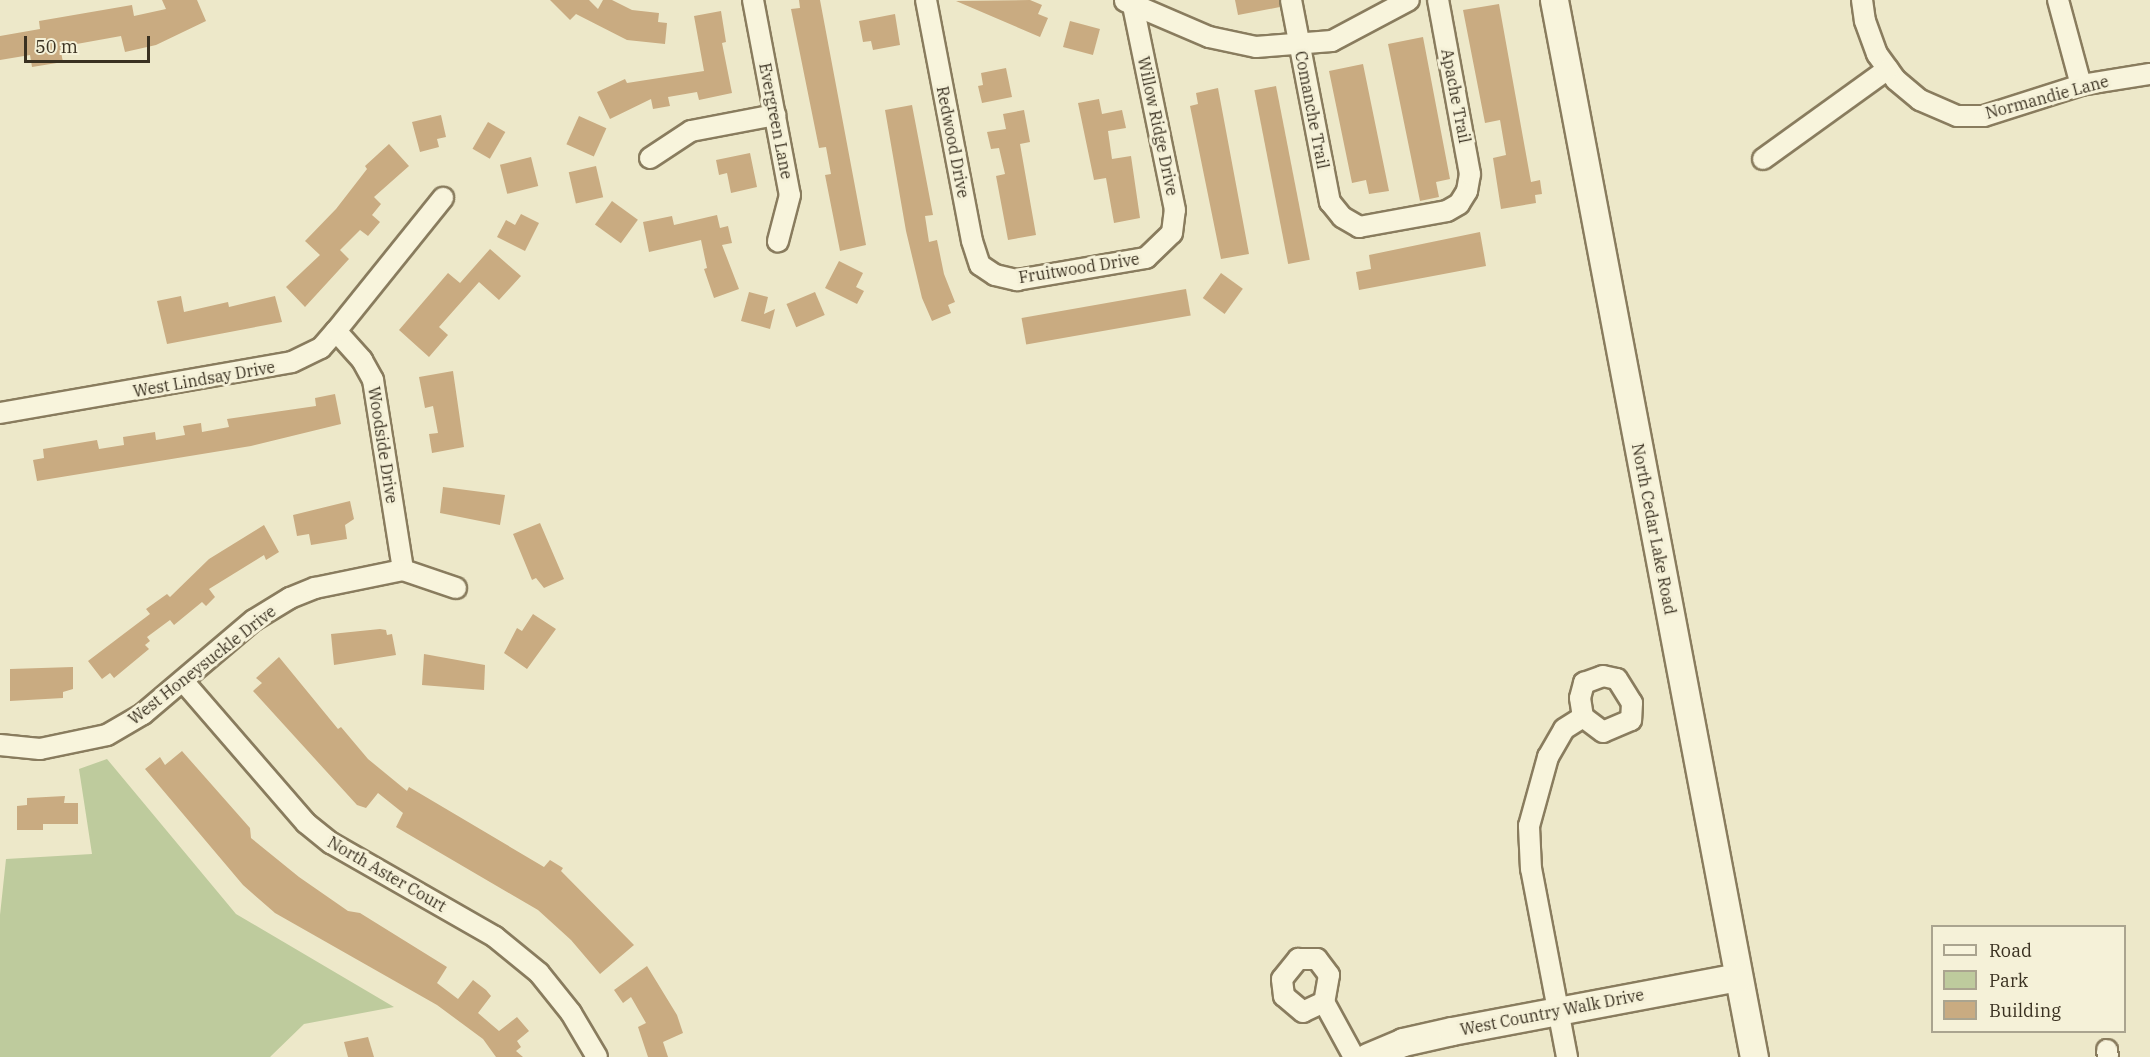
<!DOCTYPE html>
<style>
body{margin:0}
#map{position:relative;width:2150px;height:1057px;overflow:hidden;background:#ede8c9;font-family:"IBM Plex Serif",serif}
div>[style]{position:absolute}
.green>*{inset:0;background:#becb9d}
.building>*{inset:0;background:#c9ab81;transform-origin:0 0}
.roads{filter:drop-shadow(2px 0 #897c5e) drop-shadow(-2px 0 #897c5e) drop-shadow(0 2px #897c5e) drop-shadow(0 -2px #897c5e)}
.street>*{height:20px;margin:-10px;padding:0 10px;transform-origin:10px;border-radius:10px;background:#f8f4dc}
.secondary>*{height:27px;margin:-13.5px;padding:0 13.5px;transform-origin:13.5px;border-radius:13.5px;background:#f8f4dc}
span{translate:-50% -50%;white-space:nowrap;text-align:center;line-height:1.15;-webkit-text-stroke:6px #f5f1d8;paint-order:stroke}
.street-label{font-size:16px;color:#3a3121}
.legend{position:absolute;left:1931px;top:925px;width:195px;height:108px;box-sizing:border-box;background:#f5f1d8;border:2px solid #aaa48f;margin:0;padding:8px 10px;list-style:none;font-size:18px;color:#3a3121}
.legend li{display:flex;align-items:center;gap:12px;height:30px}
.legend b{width:30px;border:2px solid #aaa48f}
.scale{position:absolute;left:24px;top:36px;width:126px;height:27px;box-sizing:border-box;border:3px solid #3a3121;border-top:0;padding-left:8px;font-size:18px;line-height:21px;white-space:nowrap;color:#3a3121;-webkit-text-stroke:4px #f5f1d8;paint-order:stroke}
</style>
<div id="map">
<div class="green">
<div style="clip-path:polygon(107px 759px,236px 914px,394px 1007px,304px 1024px,270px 1057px,0 1057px,0 915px,6px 859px,92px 854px,79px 769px)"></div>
</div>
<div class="building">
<div style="clip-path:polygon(162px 0,197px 0,206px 21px,156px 45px,125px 52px,121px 36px,60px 47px,63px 62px,32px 67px,30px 55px,0 60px,0 36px,40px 29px,39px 21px,132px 5px,134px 16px,166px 9px)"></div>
<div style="clip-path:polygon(550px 0,589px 0,598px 9px,603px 0,612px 0,632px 10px,659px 13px,658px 22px,667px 23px,665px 44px,627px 40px,576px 14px,570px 20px)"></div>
<div style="clip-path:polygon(799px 0,820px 0,866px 245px,840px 251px,825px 175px,831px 174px,826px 147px,819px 148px,791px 9px,800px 8px)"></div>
<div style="clip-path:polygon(1030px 0,1042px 5px,1038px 14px,1048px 18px,1040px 37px,956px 1px)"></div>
<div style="clip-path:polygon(1235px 0,1279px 0,1280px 7px,1238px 15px)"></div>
<div style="clip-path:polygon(1499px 4px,1531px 182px,1540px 180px,1542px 194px,1535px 195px,1536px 203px,1501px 209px,1493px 158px,1506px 155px,1500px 120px,1485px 123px,1463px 10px)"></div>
<div style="clip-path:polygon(721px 11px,726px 42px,722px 43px,732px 93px,699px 100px,697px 92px,668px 97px,670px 106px,653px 109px,651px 99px,610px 119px,597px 92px,625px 79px,627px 83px,704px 71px,694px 16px)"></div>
<div style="clip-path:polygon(895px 14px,900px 45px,873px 50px,871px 41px,863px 42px,859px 21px)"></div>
<div style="left:1070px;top:21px;width:31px;height:27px;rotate:15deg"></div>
<div style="clip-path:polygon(1423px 37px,1450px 179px,1436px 182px,1439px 197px,1420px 201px,1388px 44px)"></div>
<div style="clip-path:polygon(1363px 64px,1389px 191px,1369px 194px,1366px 180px,1352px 183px,1329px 71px)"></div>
<div style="clip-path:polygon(1006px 68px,1012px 97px,982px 103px,978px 86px,983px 85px,981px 73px)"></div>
<div style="left:1276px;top:86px;width:177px;height:22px;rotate:79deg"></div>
<div style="clip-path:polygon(1218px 88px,1249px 254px,1221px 259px,1190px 106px,1198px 104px,1196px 93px)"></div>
<div style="clip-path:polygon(1099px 99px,1102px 114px,1122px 110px,1126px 128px,1108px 131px,1112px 159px,1131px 156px,1140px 218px,1114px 223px,1106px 178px,1094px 180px,1078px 103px)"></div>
<div style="clip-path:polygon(912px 105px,933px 215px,925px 216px,929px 242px,937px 240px,944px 274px,955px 302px,948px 305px,951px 313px,932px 321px,922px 298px,906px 231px,885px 110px)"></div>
<div style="clip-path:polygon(1024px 110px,1030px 142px,1020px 144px,1036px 235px,1008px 240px,996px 176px,1005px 174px,999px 148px,991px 149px,987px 132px,1006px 129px,1003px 114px)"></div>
<div style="clip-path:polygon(441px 115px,446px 137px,437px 139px,439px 147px,420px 152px,412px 122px)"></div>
<div style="left:579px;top:116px;width:30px;height:31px;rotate:24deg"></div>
<div style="left:488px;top:122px;width:20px;height:31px;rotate:30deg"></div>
<div style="clip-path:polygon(389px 144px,409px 166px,374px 197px,381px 204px,372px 215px,380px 222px,368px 236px,360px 230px,340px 250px,349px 259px,305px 307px,286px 287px,320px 255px,305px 241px,336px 209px,367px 169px,365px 166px)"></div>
<div style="clip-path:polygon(750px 153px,757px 187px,731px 193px,727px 173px,719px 175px,716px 160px)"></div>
<div style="left:531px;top:157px;width:30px;height:32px;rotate:76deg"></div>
<div style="left:596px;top:166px;width:32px;height:28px;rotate:77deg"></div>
<div style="left:612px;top:201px;width:32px;height:29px;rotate:36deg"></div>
<div style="clip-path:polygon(521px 214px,539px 223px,525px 251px,497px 237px,506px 220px,515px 225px)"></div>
<div style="clip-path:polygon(717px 215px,720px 228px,728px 226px,732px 243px,722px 245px,739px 289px,714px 298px,704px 269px,707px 268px,701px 240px,649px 252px,643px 222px,672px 216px,674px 225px)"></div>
<div style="clip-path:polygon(1480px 232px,1486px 266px,1359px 290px,1356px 272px,1371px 269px,1369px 255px)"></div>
<div style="clip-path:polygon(490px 249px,521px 276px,499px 300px,479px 282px,439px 327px,448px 335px,429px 357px,399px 330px,448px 273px,460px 283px)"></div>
<div style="clip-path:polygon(839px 261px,863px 273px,856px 287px,864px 291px,857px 304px,825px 288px)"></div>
<div style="left:1221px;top:273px;width:27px;height:31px;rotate:36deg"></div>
<div style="left:1186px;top:289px;width:27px;height:167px;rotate:80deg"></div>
<div style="clip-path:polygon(749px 292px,768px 297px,764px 314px,775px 309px,770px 329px,741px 321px)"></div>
<div style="left:815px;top:292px;width:25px;height:31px;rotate:67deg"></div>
<div style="clip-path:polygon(181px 296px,184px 312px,228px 302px,229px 307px,275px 296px,282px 322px,167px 344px,157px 301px)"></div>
<div style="clip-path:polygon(453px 371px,464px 447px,432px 453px,429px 434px,438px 433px,433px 406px,425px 408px,419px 377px)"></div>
<div style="clip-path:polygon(335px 394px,341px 424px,251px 446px,37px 481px,33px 460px,44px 458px,43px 449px,97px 440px,99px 449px,124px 445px,123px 437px,155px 432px,156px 440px,185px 435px,183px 426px,201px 423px,202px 432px,229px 427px,227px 419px,316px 406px,315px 398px)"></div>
<div style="clip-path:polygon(443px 487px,505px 495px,500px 525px,440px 513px)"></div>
<div style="clip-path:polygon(350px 501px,354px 519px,345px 525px,347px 539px,311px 545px,309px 534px,297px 536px,293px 515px)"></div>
<div style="clip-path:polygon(540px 523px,564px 579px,544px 588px,536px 578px,532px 580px,513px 534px)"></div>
<div style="clip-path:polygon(264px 525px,279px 552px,266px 560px,264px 555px,209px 589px,215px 597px,206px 606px,202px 602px,174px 625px,170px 620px,147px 637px,150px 641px,145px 645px,149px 649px,114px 678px,110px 673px,102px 679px,88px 661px,150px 614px,146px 609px,167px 594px,170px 597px,209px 559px)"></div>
<div style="clip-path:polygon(533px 614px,556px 629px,527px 669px,504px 653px,517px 628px,522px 631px)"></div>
<div style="clip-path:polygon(380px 629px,386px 630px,387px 635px,392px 634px,396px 655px,334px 665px,331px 634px)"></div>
<div style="clip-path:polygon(424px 654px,485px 665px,484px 690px,422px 685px)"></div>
<div style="clip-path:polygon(279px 657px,338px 729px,341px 727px,368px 759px,407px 791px,409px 787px,544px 867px,550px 860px,563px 868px,561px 871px,634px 945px,600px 974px,571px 940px,538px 910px,396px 827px,403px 813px,378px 793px,366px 808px,357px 805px,253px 691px,262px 683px,256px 678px)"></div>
<div style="clip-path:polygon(73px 667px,73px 689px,63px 692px,63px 698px,10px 701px,10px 669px)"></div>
<div style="clip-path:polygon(182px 751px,250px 828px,251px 838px,299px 877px,348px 911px,360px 913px,447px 967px,437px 983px,458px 999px,473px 980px,486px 990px,491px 996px,478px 1013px,499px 1031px,517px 1017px,529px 1031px,517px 1041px,521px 1047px,516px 1051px,523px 1057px,496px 1057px,483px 1039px,437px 1005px,275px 913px,243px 885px,145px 769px,160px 757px,165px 765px)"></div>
<div style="clip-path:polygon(65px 796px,64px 803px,78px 803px,78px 824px,43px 824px,43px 830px,17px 830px,17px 806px,27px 805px,27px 798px)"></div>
<div style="clip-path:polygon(647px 966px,677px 1015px,683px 1033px,663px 1042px,668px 1057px,648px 1057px,638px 1027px,646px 1023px,631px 997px,623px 1003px,614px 990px)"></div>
<div style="clip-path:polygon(368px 1037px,374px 1057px,348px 1057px,344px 1042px)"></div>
</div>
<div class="roads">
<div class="street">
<div style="left:753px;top:0;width:198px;rotate:79.3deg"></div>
<div style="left:790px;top:195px;width:48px;rotate:104.6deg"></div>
<div style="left:926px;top:0;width:245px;rotate:79.2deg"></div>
<div style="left:972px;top:241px;width:25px;rotate:72deg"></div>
<div style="left:980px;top:265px;width:18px;rotate:34deg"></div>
<div style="left:995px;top:275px;width:23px;rotate:13deg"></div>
<div style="left:1017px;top:280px;width:131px;rotate:-9.7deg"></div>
<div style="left:1146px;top:258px;width:36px;rotate:-44deg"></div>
<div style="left:1172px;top:233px;width:23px;rotate:-83deg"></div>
<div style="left:1175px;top:210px;width:214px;rotate:-101.6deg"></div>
<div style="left:1291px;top:0;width:206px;rotate:79.1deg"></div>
<div style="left:1330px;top:202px;width:19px;rotate:51deg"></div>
<div style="left:1342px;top:217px;width:20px;rotate:30deg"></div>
<div style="left:1359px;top:227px;width:89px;rotate:-10.3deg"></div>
<div style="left:1447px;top:211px;width:14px;rotate:-30deg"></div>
<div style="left:1459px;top:204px;width:15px;rotate:-58deg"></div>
<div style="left:1467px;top:191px;width:17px;rotate:-80deg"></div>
<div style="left:1470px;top:174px;width:177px;rotate:-100.4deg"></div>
<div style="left:1862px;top:0;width:21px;rotate:82deg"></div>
<div style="left:1865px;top:21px;width:35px;rotate:70deg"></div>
<div style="left:1877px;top:54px;width:32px;rotate:54deg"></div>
<div style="left:1896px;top:80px;width:31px;rotate:40deg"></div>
<div style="left:1920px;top:100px;width:40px;rotate:23.4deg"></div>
<div style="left:1957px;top:116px;width:27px"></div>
<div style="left:1984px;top:116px;width:102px;rotate:-17.7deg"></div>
<div style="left:2081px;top:85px;width:70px;rotate:-9.1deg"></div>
<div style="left:2058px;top:0;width:88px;rotate:74.9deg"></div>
<div style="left:1125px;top:1px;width:91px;rotate:23.2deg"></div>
<div style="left:1209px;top:37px;width:48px;rotate:12deg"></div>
<div style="left:1256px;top:47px;width:76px;rotate:-4.5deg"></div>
<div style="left:1332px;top:41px;width:87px;rotate:-28deg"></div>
<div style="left:650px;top:158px;width:49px;rotate:-33.4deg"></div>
<div style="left:691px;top:131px;width:86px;rotate:-10.8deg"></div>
<div style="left:1763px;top:159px;width:154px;rotate:-35.8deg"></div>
<div style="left:336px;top:331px;width:39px;rotate:48deg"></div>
<div style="left:362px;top:360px;width:23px;rotate:61deg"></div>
<div style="left:373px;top:380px;width:192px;rotate:81deg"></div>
<div style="left:0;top:413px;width:296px;rotate:-9.9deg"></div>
<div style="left:292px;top:362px;width:32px;rotate:-26deg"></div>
<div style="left:321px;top:348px;width:23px;rotate:-49deg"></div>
<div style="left:336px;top:331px;width:171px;rotate:-51.2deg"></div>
<div style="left:403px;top:570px;width:56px;rotate:18.8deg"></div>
<div style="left:1603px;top:676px;width:14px;rotate:12deg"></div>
<div style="left:1617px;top:679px;width:28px;rotate:58deg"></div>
<div style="left:1632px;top:703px;width:17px;rotate:93deg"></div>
<div style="left:1631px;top:720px;width:30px;rotate:157deg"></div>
<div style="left:1603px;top:732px;width:25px;rotate:-143deg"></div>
<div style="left:1583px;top:717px;width:19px;rotate:-99deg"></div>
<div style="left:1580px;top:698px;width:16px;rotate:-75deg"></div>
<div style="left:1584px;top:683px;width:20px;rotate:-20deg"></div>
<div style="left:183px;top:681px;width:188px;rotate:49.1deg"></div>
<div style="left:306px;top:823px;width:32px;rotate:39deg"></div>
<div style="left:331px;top:843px;width:189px;rotate:29.8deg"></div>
<div style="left:495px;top:937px;width:57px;rotate:39.3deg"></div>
<div style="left:539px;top:973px;width:51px;rotate:51.3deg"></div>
<div style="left:571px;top:1013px;width:51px;rotate:59.4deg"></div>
<div style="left:0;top:745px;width:40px;rotate:5.7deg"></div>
<div style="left:40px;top:749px;width:68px;rotate:-11.8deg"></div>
<div style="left:107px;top:735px;width:42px;rotate:-30.3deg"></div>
<div style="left:143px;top:714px;width:145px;rotate:-40.3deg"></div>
<div style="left:254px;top:620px;width:42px;rotate:-31.4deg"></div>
<div style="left:290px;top:598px;width:27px;rotate:-22deg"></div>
<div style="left:315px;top:588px;width:90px;rotate:-11.6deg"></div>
<div style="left:1298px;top:959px;width:19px"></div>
<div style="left:1317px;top:959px;width:20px;rotate:53deg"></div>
<div style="left:1329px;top:975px;width:27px;rotate:100deg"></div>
<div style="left:1324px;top:1002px;width:23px;rotate:155deg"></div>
<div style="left:1303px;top:1012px;width:25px;rotate:-140deg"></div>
<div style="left:1284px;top:996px;width:17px;rotate:-97deg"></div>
<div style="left:1282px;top:979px;width:26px;rotate:-51deg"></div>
<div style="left:1324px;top:1002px;width:63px;rotate:61.4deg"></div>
<div style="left:2107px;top:1050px;width:7px;rotate:82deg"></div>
<div style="left:1567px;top:1057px;width:191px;rotate:-100.8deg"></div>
<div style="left:1531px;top:869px;width:43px;rotate:-92.7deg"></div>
<div style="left:1529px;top:826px;width:72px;rotate:-74.6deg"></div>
<div style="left:1548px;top:757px;width:32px;rotate:-60deg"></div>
<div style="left:1564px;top:729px;width:22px;rotate:-32deg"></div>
</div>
<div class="secondary">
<div style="left:1554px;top:0;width:1076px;rotate:79.29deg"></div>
<div style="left:1368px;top:1057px;width:38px;rotate:-23deg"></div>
<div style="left:1403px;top:1042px;width:50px;rotate:-12.7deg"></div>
<div style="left:1452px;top:1031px;width:291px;rotate:-10.7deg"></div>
</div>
</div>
<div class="street-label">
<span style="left:1456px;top:96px;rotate:79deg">Apache Trail</span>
<span style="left:2047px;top:97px;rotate:-15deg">Normandie Lane</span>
<span style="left:1312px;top:110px;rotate:79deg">Comanche Trail</span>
<span style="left:776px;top:121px;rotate:79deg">Evergreen Lane</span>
<span style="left:1158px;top:126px;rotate:78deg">Willow Ridge Drive</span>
<span style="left:953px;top:142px;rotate:79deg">Redwood Drive</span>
<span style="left:1079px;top:268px;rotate:-9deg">Fruitwood Drive</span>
<span style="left:204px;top:379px;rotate:-10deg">West Lindsay Drive</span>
<span style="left:383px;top:445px;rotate:81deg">Woodside Drive</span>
<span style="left:1654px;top:529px;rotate:79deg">North Cedar Lake Road</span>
<span style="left:202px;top:665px;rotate:-38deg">West Honeysuckle Drive</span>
<span style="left:387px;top:874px;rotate:30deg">North Aster Court</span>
<span style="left:1552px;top:1012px;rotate:-11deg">West Country Walk Drive</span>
</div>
<ul class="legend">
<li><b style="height:8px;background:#f8f4dc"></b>Road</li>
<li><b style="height:16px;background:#becb9d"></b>Park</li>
<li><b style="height:16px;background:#c9ab81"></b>Building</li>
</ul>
<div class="scale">50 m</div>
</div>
